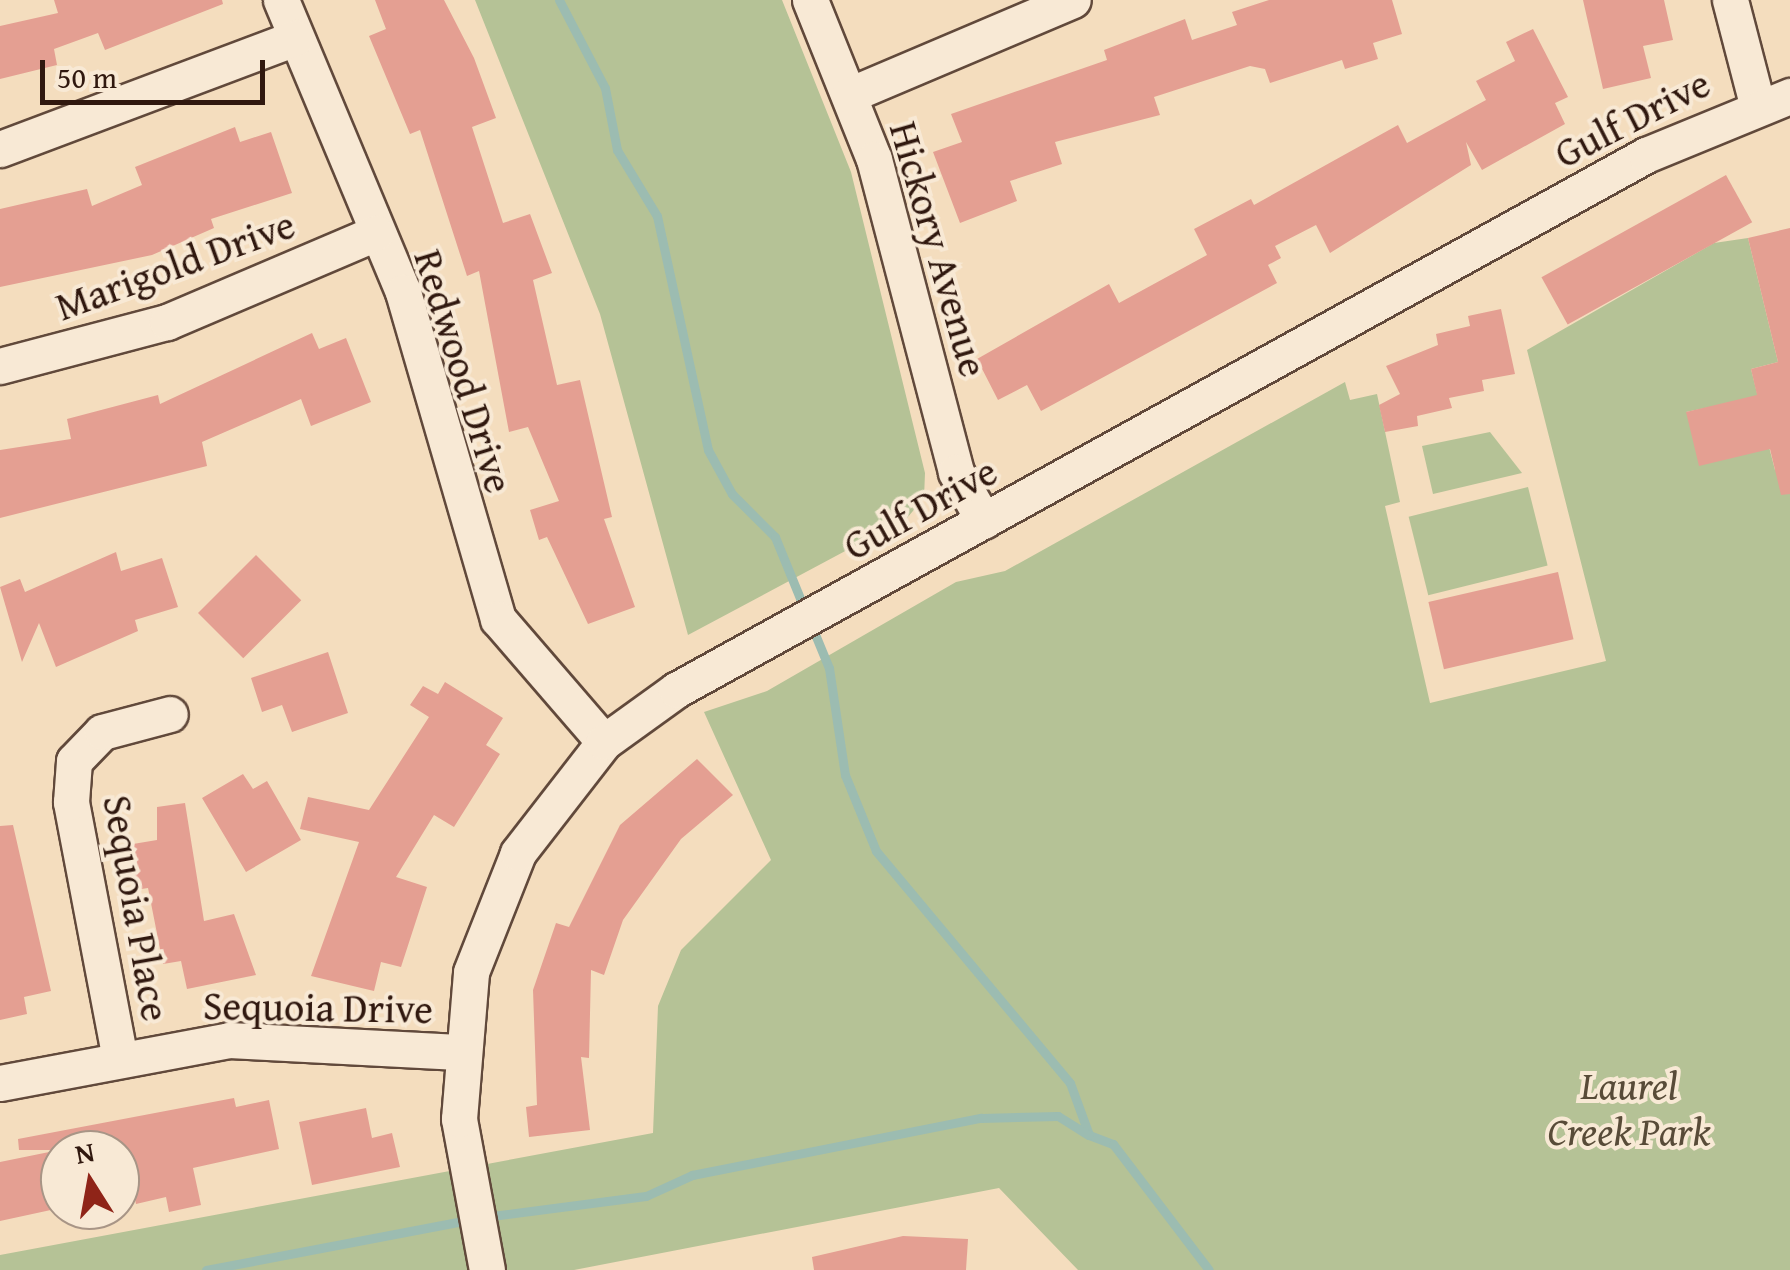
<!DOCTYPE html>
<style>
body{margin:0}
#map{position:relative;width:1790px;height:1270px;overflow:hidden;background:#f4ddbe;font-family:"Gentium Book Plus",serif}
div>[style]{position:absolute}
.green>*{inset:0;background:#b5c296;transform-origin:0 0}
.stream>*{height:9px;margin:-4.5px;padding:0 4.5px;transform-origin:4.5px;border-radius:4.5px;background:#9cbcb1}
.building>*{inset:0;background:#e49f92;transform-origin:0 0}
.roads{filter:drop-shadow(2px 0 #61493b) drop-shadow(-2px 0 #61493b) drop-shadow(0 2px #61493b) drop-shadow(0 -2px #61493b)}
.minor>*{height:35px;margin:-17.5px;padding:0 17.5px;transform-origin:17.5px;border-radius:17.5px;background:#f8e9d5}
span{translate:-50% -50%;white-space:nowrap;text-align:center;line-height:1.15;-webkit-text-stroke:8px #f8e9d5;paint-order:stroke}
.street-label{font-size:40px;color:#30180f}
.park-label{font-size:40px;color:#584b38;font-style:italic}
.north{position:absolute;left:40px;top:1130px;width:100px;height:100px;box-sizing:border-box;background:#f8e9d5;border:2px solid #a89586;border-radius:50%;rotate:349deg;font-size:28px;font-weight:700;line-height:40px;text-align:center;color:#30180f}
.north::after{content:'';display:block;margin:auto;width:35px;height:45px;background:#8f2418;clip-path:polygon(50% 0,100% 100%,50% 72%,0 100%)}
.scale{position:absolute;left:40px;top:60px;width:225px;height:45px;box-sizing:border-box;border:5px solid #30180f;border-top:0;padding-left:12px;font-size:30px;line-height:35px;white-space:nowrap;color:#30180f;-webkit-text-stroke:8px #f8e9d5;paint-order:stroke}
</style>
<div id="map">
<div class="green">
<div style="clip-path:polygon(475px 0,782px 0,851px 172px,925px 473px,924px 498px,907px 518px,688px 635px,600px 314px)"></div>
<div style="clip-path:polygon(1748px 238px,1778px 362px,1751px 369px,1758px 397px,1686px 412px,1768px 443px,1775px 470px,1790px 466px,1790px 1270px,1078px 1270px,999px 1188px,574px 1270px,0 1270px,0 1255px,653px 1133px,658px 1006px,681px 950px,771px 860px,704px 712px,767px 691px,956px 582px,1005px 571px,1345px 382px,1350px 400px,1377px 394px,1400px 502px,1385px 506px,1430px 703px,1606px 661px,1527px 350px,1714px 243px)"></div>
<div style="clip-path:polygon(1490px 432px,1522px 473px,1433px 494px,1422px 446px)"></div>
<div style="left:1528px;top:487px;width:81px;height:123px;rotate:76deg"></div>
</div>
<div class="stream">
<div style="left:559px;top:0;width:99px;rotate:62.4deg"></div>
<div style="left:605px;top:88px;width:63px;rotate:79deg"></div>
<div style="left:617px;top:150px;width:77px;rotate:58.8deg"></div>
<div style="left:657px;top:216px;width:239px;rotate:77.7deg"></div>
<div style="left:708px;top:450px;width:50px;rotate:61.4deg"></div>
<div style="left:732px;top:494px;width:61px;rotate:45deg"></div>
<div style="left:775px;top:537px;width:77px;rotate:67.8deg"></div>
<div style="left:810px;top:622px;width:50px;rotate:67.6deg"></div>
<div style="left:829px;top:668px;width:108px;rotate:81.5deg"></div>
<div style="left:845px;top:775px;width:82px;rotate:67.8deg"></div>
<div style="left:876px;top:851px;width:302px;rotate:50.1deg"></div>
<div style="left:1070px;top:1083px;width:55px;rotate:69.9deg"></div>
<div style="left:1089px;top:1135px;width:26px;rotate:21deg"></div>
<div style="left:1113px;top:1144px;width:158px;rotate:52.7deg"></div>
<div style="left:484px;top:1217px;width:163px;rotate:-7.4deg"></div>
<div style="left:646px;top:1196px;width:51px;rotate:-24.5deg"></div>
<div style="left:692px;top:1175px;width:295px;rotate:-11.2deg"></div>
<div style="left:981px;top:1118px;width:77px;rotate:-1.5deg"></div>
<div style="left:1058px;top:1116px;width:36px;rotate:32deg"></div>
<div style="left:206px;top:1270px;width:267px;rotate:-10.8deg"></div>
</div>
<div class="building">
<div style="clip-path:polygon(54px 0,222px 0,223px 4px,105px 50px,98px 33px,54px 49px,57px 65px,0 79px,0 26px,58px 13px)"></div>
<div style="clip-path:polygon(375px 0,444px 0,474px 58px,496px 118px,472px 127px,503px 223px,530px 214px,552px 273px,533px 280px,557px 385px,580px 380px,612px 517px,604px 519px,635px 607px,588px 624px,547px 537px,539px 540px,530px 510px,559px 501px,528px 427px,509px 432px,479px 271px,467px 276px,420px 130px,410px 134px,369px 36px,386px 29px)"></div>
<div style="clip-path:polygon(1269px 0,1392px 0,1402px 34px,1373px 43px,1378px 59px,1345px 69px,1342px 60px,1270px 83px,1265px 69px,1250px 66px,1154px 97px,1160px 115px,1055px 142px,1062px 164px,1010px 181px,1017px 201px,960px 223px,933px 152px,962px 142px,951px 114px,1107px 60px,1104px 50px,1185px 19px,1192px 40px,1237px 25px,1232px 12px)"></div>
<div style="clip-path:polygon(1583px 0,1664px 0,1673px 40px,1643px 46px,1651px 78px,1603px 89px)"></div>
<div style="clip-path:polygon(1533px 29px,1568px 97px,1555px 103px,1565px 124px,1482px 170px,1466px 142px,1471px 165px,1330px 253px,1316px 225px,1275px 246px,1281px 258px,1268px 265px,1277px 283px,1041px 411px,1027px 385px,998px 400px,977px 359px,1109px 284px,1119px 303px,1207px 255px,1194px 229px,1251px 199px,1254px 205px,1398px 125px,1407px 143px,1486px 100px,1476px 81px,1515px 61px,1506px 42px)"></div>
<div style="clip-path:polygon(235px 127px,240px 142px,271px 132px,292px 193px,211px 219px,214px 228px,152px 255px,0 287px,0 209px,87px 189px,92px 206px,142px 185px,135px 167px)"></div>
<div style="left:1726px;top:175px;width:54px;height:211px;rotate:61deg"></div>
<div style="clip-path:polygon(1790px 228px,1790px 494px,1781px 495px,1770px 449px,1699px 466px,1686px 412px,1757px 395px,1751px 369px,1778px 362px,1748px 238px)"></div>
<div style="clip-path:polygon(1501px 309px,1515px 374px,1482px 380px,1484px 391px,1449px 398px,1452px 408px,1417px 416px,1418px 426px,1385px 432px,1379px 405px,1400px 394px,1386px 366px,1438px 345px,1436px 334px,1470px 326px,1468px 316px)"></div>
<div style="clip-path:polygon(312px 333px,319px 349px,346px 338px,371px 402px,311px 426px,301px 399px,202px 442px,207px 466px,0 518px,0 450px,71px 439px,67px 419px,158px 395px,160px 404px)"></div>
<div style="clip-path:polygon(116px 552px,121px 571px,162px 558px,178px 607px,135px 620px,138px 631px,56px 667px,39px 623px,22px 662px,0 587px,20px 579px,25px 592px)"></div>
<div style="left:256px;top:555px;width:64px;height:82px;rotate:45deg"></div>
<div style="left:1558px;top:572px;width:69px;height:133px;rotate:77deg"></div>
<div style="clip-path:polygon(328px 652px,348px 713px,292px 732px,282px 705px,262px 712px,251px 678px)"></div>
<div style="clip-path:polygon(445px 682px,503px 718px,486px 745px,500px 754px,454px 827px,434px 815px,396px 877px,427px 887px,401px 967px,381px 962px,374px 991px,311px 976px,359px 842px,300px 829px,308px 797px,369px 810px,429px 717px,410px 705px,423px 686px,438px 694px)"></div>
<div style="clip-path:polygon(697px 759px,733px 795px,681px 839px,623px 920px,604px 975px,591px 970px,589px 1058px,581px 1057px,590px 1130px,529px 1137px,526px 1107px,537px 1105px,533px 990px,556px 923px,569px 927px,620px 825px)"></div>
<div style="clip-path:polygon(243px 774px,253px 789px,267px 781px,301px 840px,246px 872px,202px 798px)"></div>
<div style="clip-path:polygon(185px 803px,204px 921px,234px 914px,256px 975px,187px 989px,181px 961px,163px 964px,148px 888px,135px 890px,127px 845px,157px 840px,157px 807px)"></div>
<div style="clip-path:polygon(13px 825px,51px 991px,24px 997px,27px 1014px,0 1020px,0 826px)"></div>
<div style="clip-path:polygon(234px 1098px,236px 1107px,269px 1100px,279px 1149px,193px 1168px,201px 1205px,169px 1212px,166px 1197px,136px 1204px,125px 1150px,60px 1150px,60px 1208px,0 1221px,0 1162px,59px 1150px,19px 1150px,18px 1139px)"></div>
<div style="clip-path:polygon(366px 1108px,372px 1138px,392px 1133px,400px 1167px,312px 1185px,299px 1122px)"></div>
<div style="clip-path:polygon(903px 1236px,968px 1239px,966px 1270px,814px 1270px,812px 1257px)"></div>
</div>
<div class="roads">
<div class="minor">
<div style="left:281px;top:0;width:316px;rotate:67.3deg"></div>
<div style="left:403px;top:292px;width:341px;rotate:73.8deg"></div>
<div style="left:498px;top:619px;width:162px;rotate:49.2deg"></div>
<div style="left:810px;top:0;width:171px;rotate:68.1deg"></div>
<div style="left:874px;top:159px;width:324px;rotate:75.3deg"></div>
<div style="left:956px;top:472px;width:56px;rotate:60.3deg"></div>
<div style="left:1730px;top:0;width:107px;rotate:75.4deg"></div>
<div style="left:849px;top:95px;width:243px;rotate:-23deg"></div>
<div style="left:0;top:149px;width:316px;rotate:-20.6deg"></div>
<div style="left:0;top:366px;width:173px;rotate:-14.8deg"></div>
<div style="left:167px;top:322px;width:227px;rotate:-23.1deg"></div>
<div style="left:120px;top:1059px;width:262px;rotate:-100.8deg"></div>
<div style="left:71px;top:802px;width:41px;rotate:-85.8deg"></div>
<div style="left:74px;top:761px;width:40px;rotate:-46deg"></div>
<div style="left:102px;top:732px;width:70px;rotate:-14.8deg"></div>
<div style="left:0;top:1083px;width:233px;rotate:-10.6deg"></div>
<div style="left:229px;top:1040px;width:230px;rotate:3deg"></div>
<div style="left:487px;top:1270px;width:154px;rotate:-100.5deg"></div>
<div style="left:459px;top:1119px;width:147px;rotate:-85.3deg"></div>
<div style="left:471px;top:972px;width:128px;rotate:-68.4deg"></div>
<div style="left:518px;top:853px;width:140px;rotate:-52.2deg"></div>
<div style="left:604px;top:742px;width:89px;rotate:-35.8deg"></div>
<div style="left:676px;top:690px;width:1108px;rotate:-28.88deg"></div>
<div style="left:1646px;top:155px;width:156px;rotate:-22.3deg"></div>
</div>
</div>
<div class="street-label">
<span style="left:1632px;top:118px;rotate:-27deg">Gulf Drive</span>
<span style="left:939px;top:249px;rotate:74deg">Hickory Avenue</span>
<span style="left:175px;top:265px;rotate:-20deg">Marigold Drive</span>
<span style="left:464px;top:371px;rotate:73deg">Redwood Drive</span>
<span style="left:920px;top:508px;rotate:-29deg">Gulf Drive</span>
<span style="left:137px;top:908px;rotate:80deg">Sequoia Place</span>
<span style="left:318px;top:1007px;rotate:1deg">Sequoia Drive</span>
</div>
<div class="park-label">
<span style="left:1629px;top:1108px">Laurel<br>Creek Park</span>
</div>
<div class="north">N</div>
<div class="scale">50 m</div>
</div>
